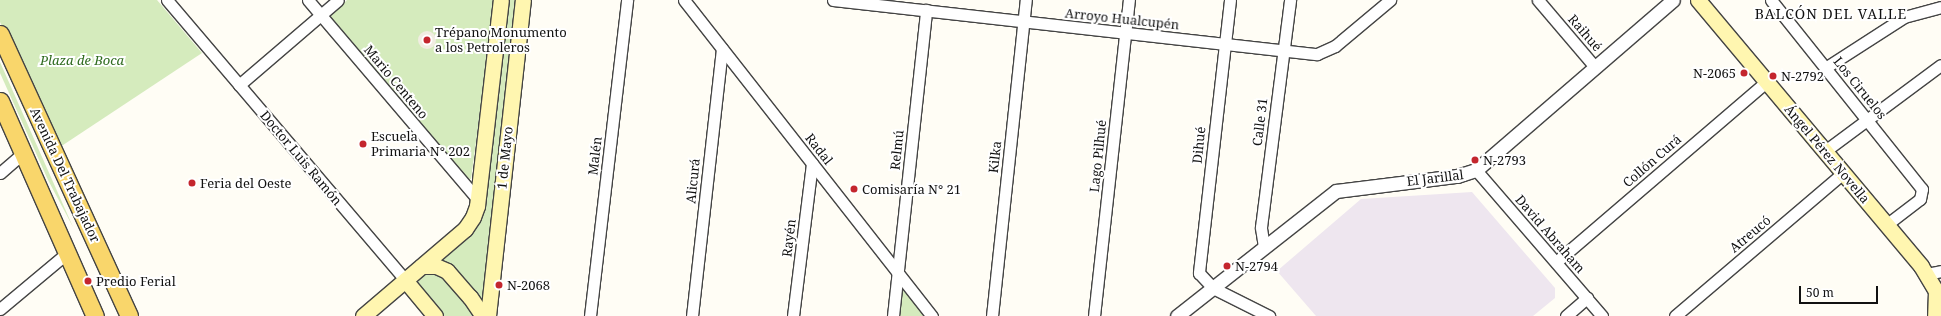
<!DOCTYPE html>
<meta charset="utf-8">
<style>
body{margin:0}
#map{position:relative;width:1941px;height:316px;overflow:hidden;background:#fffdf5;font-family:"Noto Serif",serif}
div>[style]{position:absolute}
.industrial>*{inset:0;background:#eee6ef}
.green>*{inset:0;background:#d5ebbd}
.plaza>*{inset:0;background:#f1ede2}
.round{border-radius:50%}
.roads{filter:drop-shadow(1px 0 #444) drop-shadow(-1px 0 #444) drop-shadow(0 1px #444) drop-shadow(0 -1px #444)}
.minor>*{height:11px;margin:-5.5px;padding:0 5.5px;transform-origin:5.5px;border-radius:5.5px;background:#fff}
.tertiary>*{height:13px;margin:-6.5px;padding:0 6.5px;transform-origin:6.5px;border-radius:6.5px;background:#fff}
.secondary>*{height:15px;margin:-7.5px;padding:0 7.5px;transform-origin:7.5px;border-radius:7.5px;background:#fff6b0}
.primary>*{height:17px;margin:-8.5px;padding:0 8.5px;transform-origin:8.5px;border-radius:8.5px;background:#f9d66b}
.dots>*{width:11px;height:11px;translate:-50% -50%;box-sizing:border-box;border:2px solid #fff;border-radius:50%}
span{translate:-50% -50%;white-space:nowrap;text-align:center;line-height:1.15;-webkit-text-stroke:4px #fff;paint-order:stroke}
.street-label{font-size:13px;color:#111}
.poi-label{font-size:13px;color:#111}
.left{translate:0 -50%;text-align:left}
.right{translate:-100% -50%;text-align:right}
.park-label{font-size:13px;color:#2f6b1f;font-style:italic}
.neighbourhood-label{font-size:14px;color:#111;letter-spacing:1px}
.scale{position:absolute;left:1799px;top:286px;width:79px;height:18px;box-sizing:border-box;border:2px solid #111;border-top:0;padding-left:5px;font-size:12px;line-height:14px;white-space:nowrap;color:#111;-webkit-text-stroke:3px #fff;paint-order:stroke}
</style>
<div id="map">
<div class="industrial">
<div style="clip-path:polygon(1472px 192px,1555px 288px,1555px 298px,1533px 316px,1316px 316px,1277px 271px,1361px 199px)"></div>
</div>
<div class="green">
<div style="clip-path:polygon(0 0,157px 0,202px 53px,57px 149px,0 22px)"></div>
<div style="clip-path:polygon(347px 0,495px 0,471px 179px,466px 178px,330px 17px)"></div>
<div style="clip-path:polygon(506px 0,516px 0,483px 302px,438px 260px,473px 230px,479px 220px)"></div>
<div style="clip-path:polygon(0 62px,73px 227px,48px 180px,0 73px)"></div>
<div style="clip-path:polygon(436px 271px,469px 304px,472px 316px,444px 316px,417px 285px,422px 272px)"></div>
<div style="clip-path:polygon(904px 289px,925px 316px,898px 316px,901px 290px)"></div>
</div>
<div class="plaza">
<div class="round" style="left:418px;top:31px;width:18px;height:18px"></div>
</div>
<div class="roads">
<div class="minor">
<div style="left:167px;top:0;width:367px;rotate:49.6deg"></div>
<div style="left:308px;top:0;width:262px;rotate:49.6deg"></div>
<div style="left:684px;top:0;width:402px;rotate:51.9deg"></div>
<div style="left:833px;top:0;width:487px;rotate:6.4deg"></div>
<div style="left:1317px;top:54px;width:20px;rotate:-24deg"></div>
<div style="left:1335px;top:46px;width:72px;rotate:-39.9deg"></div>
<div style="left:1230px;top:0;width:275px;rotate:96.5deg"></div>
<div style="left:1199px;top:273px;width:21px;rotate:47deg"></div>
<div style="left:1213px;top:288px;width:63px;rotate:26.6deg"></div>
<div style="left:1538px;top:0;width:88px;rotate:49.6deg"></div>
<div style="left:1771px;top:0;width:242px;rotate:51.4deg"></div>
<div style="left:1922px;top:189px;width:10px;rotate:101deg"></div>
<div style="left:1920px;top:199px;width:43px;rotate:142.6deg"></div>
<div style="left:1825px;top:68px;width:94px;rotate:-32.8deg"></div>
<div style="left:1904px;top:17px;width:38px;rotate:-15deg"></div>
<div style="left:239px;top:85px;width:130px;rotate:-40.6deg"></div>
<div style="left:1825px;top:151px;width:144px;rotate:-36.6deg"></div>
<div style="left:1476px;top:170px;width:193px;rotate:49.2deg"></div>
<div style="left:0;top:173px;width:30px;rotate:-41deg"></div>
<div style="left:1264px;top:247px;width:20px;rotate:-99deg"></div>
<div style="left:1261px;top:227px;width:229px;rotate:-82.7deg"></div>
<div style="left:1556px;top:262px;width:277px;rotate:-40.6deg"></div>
<div style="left:1927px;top:274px;width:14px;rotate:-12deg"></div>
<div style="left:0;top:309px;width:87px;rotate:-39.9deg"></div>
<div style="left:590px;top:316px;width:318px;rotate:-83.3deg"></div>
<div style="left:692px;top:316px;width:269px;rotate:-83.6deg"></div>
<div style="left:793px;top:316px;width:154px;rotate:-82.9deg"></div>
<div style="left:893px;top:316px;width:308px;rotate:-83.8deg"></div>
<div style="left:992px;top:316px;width:318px;rotate:-83.9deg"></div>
<div style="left:1094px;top:316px;width:318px;rotate:-83.7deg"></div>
<div style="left:1566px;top:316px;width:28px;rotate:-41deg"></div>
<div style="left:1675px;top:316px;width:221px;rotate:-40.4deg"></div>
</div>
<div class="tertiary">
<div style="left:1177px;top:316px;width:202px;rotate:-38.2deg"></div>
<div style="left:1336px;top:191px;width:122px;rotate:-7.1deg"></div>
<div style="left:1457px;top:176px;width:20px;rotate:-18deg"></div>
<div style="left:1476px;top:170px;width:260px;rotate:-40.8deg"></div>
</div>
<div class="secondary">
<div style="left:1698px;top:0;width:347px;rotate:50deg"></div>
<div style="left:1921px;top:266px;width:29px;rotate:59deg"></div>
<div style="left:1936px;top:291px;width:25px;rotate:92deg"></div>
<div style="left:422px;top:266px;width:14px"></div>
<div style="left:436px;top:266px;width:12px;rotate:24deg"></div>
<div style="left:447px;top:271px;width:35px;rotate:49deg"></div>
<div style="left:470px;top:297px;width:23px;rotate:56deg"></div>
<div style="left:405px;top:280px;width:47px;rotate:50.2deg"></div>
<div style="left:363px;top:316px;width:134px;rotate:-40.5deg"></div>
<div style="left:465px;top:229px;width:14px;rotate:-56deg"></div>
<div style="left:473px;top:217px;width:12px;rotate:-70deg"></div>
<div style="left:477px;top:206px;width:207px;rotate:-83.4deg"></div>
<div style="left:488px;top:316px;width:318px;rotate:-83.7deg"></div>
</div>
<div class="primary">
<div style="left:0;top:34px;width:310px;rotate:65.4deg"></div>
<div style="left:0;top:101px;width:235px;rotate:66.2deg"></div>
</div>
</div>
<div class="dots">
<div style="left:427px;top:40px;background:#c4262e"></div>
<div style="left:1744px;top:73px;background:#c4262e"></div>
<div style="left:1773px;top:76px;background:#c4262e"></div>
<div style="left:363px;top:144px;background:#c4262e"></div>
<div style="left:1475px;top:160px;background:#c4262e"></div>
<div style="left:192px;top:183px;background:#c4262e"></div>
<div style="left:854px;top:189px;background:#c4262e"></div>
<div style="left:1227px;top:266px;background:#c4262e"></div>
<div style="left:88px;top:281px;background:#c4262e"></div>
<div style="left:499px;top:285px;background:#c4262e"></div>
</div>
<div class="street-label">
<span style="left:1122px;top:19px;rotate:6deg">Arroyo Hualcupén</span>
<span style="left:1585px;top:33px;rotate:49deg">Raihué</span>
<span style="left:396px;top:82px;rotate:50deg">Mario Centeno</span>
<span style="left:1860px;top:88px;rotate:51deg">Los Ciruelos</span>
<span style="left:1260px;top:122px;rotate:-83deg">Calle 31</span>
<span style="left:1199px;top:145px;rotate:-84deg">Dihué</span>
<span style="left:819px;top:149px;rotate:52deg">Radal</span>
<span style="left:897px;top:150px;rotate:-84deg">Relmú</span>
<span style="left:1827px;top:154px;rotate:50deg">Ángel Pérez Novella</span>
<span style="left:595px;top:156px;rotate:-83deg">Malén</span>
<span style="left:1098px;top:156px;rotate:-84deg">Lago Pilhué</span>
<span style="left:995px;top:157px;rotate:-84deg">Kilka</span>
<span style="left:301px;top:158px;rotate:50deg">Doctor Luis Ramón</span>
<span style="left:505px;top:158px;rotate:-84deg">1 de Mayo</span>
<span style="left:1652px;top:161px;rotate:-41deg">Collón Curá</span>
<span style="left:65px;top:175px;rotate:65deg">Avenida Del Trabajador</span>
<span style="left:1435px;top:178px;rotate:-7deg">El Jarillal</span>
<span style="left:693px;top:181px;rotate:-84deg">Alicurá</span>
<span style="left:1550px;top:234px;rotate:49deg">David Abraham</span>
<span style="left:1750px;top:234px;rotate:-40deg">Atreucó</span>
<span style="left:789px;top:238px;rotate:-83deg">Rayén</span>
</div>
<div class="poi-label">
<span class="left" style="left:435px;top:40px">Trépano Monumento<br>a los Petroleros</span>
<span class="right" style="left:1736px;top:73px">N-2065</span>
<span class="left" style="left:1781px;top:76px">N-2792</span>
<span class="left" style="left:371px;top:144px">Escuela<br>Primaria N° 202</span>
<span class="left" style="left:1483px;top:160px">N-2793</span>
<span class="left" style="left:200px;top:183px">Feria del Oeste</span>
<span class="left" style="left:862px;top:189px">Comisaría N° 21</span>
<span class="left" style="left:1235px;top:266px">N-2794</span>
<span class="left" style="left:96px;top:281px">Predio Ferial</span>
<span class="left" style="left:507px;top:285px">N-2068</span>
</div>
<div class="park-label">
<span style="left:82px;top:60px">Plaza de Boca</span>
</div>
<div class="neighbourhood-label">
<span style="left:1831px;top:14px">BALCÓN DEL VALLE</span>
</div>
<div class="scale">50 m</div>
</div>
